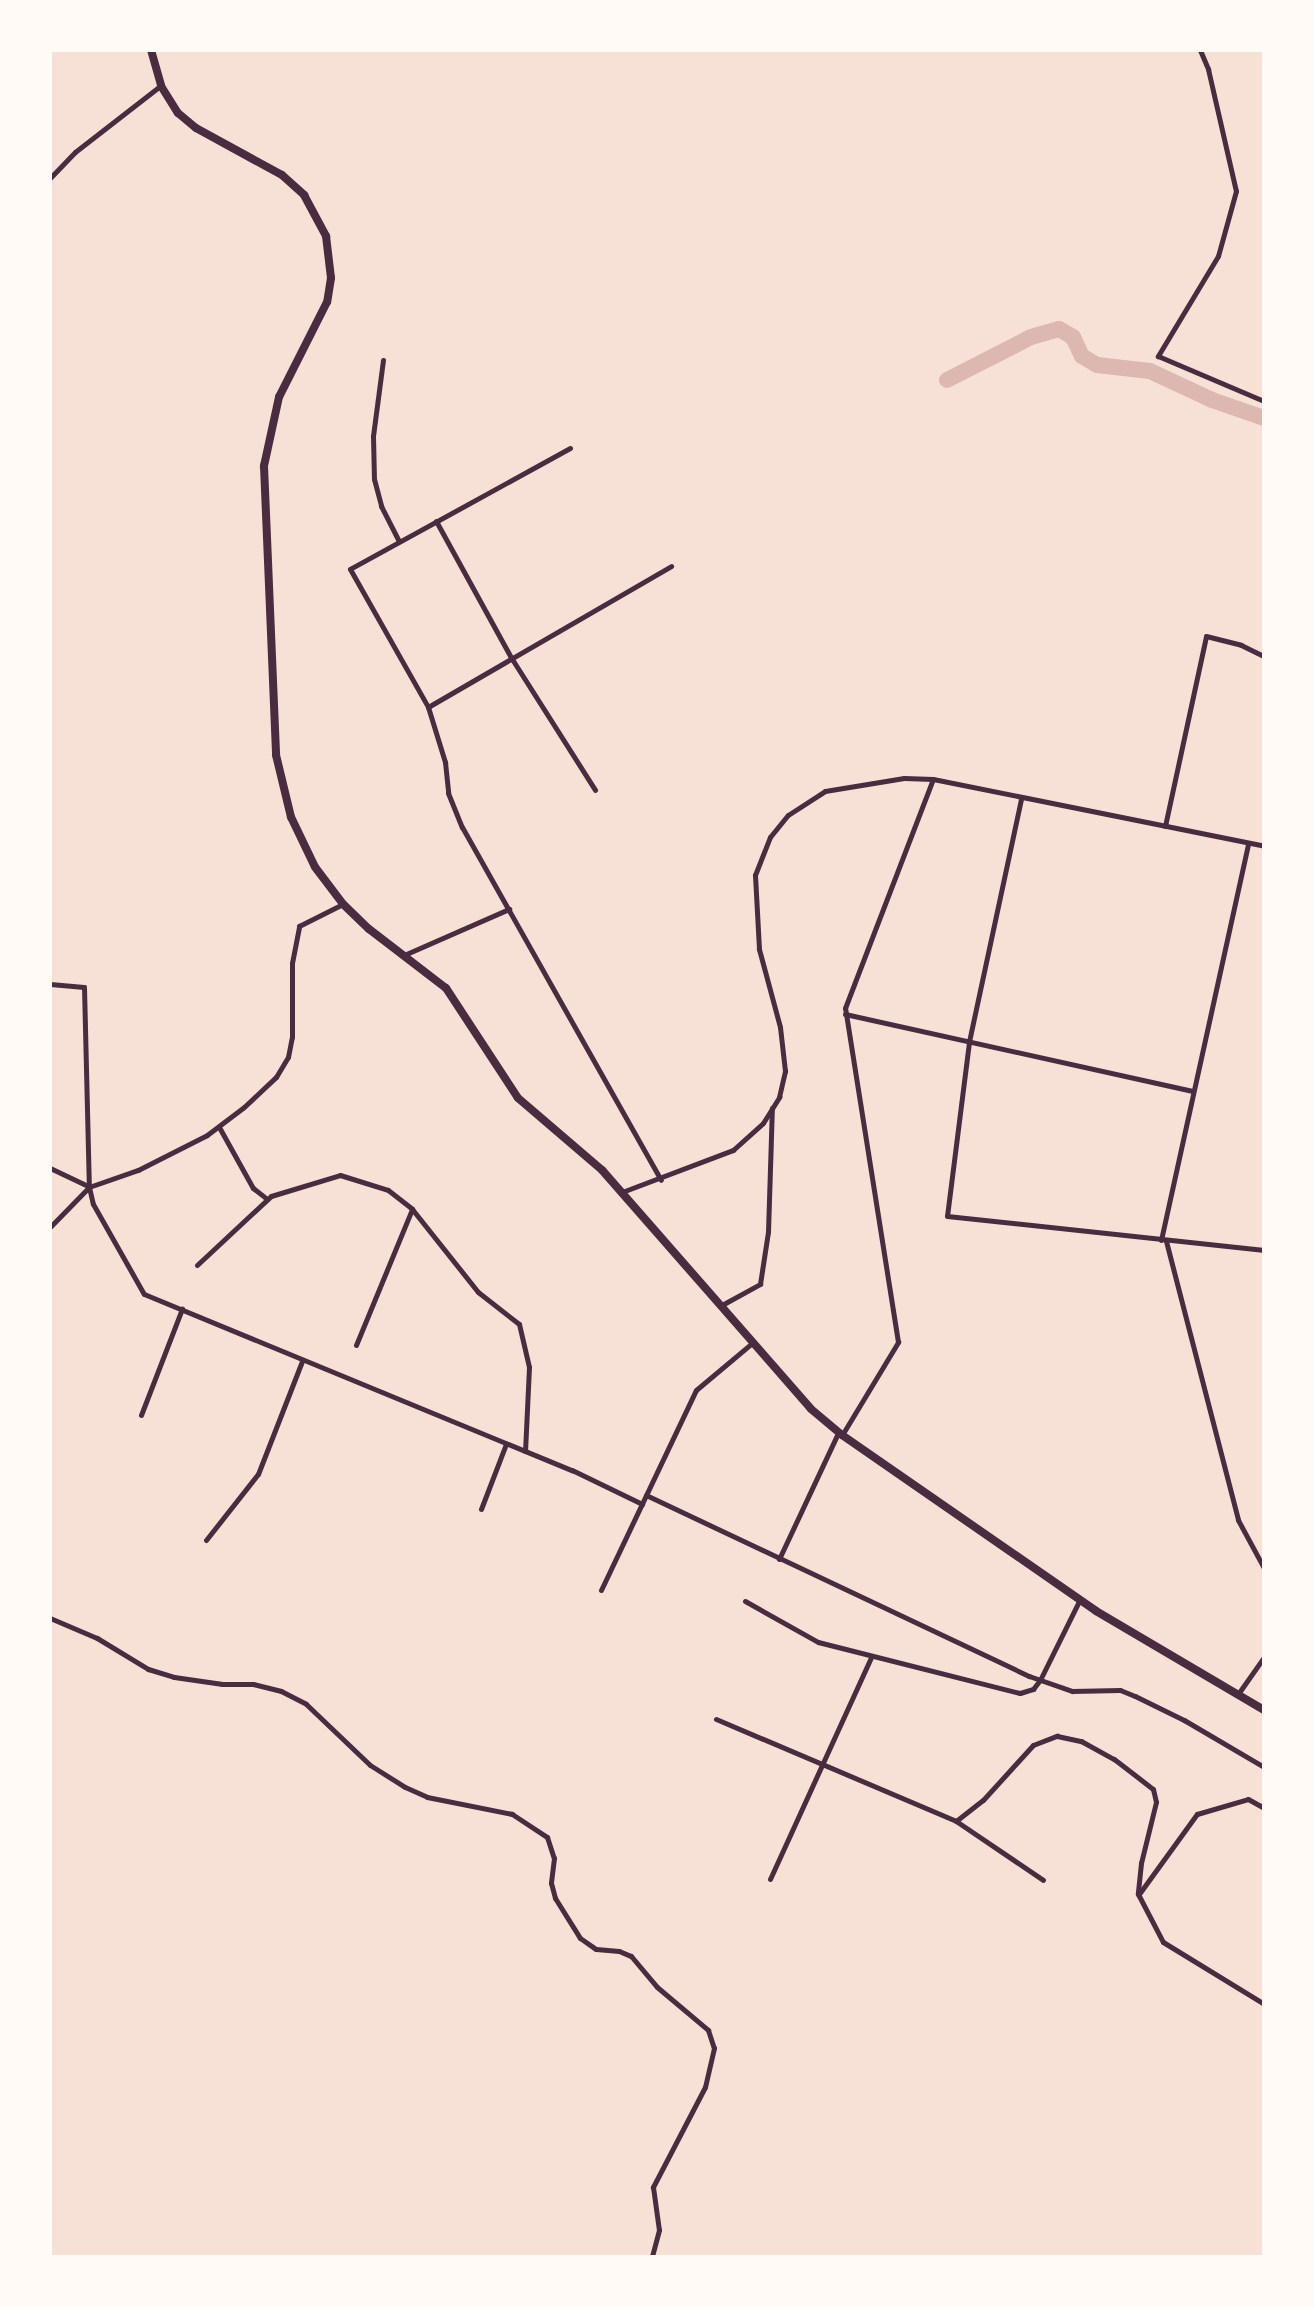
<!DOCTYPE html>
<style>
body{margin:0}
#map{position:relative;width:1314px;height:2307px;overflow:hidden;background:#f7e1d7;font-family:Overpass,sans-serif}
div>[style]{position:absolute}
.river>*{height:16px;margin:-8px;padding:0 8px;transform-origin:8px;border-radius:8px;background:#dcb8b0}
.minor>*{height:5px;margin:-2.5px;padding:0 2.5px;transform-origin:2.5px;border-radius:2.5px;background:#4a2c40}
.secondary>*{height:8px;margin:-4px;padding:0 4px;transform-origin:4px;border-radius:4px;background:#4a2c40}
span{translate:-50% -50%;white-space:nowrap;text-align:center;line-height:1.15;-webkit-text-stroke:6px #fffaf5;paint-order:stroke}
.frame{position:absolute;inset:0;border:52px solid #fffaf5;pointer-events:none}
</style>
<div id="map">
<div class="river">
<div style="left:947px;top:380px;width:94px;rotate:-27.1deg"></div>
<div style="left:1031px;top:337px;width:29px;rotate:-16deg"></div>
<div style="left:1059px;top:329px;width:16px;rotate:30deg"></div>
<div style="left:1073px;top:337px;width:21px;rotate:65deg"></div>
<div style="left:1082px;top:356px;width:17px;rotate:31deg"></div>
<div style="left:1097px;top:365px;width:53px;rotate:6.5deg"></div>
<div style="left:1150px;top:371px;width:68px;rotate:25.1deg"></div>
<div style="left:1212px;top:400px;width:55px;rotate:19.1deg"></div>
</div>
<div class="minor">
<div style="left:1200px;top:50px;width:21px;rotate:67deg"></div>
<div style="left:1208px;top:69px;width:125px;rotate:77.1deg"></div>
<div style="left:1236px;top:191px;width:67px;rotate:105.5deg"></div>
<div style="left:1218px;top:256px;width:117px;rotate:121deg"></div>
<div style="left:1158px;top:356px;width:115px;rotate:23deg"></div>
<div style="left:50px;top:178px;width:36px;rotate:-46deg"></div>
<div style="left:75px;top:152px;width:108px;rotate:-37.8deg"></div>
<div style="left:383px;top:360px;width:77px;rotate:97.5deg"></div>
<div style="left:373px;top:436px;width:43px;rotate:88.7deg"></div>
<div style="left:374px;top:479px;width:28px;rotate:75deg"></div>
<div style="left:381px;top:506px;width:39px;rotate:63deg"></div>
<div style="left:570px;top:448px;width:251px;rotate:151.2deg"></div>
<div style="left:350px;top:569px;width:159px;rotate:60.5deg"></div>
<div style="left:428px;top:707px;width:58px;rotate:72.8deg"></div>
<div style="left:445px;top:762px;width:31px;rotate:84deg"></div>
<div style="left:448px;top:793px;width:37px;rotate:68deg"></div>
<div style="left:462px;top:827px;width:405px;rotate:60.6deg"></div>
<div style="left:436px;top:521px;width:158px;rotate:61.2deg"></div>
<div style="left:512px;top:659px;width:155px;rotate:57.6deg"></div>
<div style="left:428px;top:707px;width:281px;rotate:-30.1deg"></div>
<div style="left:1021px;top:799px;width:249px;rotate:102.1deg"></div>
<div style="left:969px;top:1042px;width:175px;rotate:97.2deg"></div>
<div style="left:947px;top:1216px;width:319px;rotate:6.1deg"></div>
<div style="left:1165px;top:826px;width:194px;rotate:-77.8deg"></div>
<div style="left:1206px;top:636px;width:36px;rotate:14deg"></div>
<div style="left:1241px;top:645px;width:25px;rotate:26deg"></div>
<div style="left:404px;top:955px;width:115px;rotate:-23.7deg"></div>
<div style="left:50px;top:984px;width:34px;rotate:5deg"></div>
<div style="left:84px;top:987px;width:200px;rotate:88.6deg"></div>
<div style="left:89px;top:1187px;width:17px;rotate:77deg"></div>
<div style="left:93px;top:1204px;width:103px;rotate:60.5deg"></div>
<div style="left:144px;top:1294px;width:463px;rotate:22.4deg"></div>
<div style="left:572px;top:1470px;width:78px;rotate:25.9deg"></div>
<div style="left:845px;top:1014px;width:356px;rotate:12.5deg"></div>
<div style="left:219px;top:1127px;width:70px;rotate:60.9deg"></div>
<div style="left:253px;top:1188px;width:16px;rotate:38deg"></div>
<div style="left:50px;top:1168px;width:42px;rotate:25.3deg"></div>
<div style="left:622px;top:1192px;width:119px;rotate:-20.7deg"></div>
<div style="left:733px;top:1150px;width:40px;rotate:-42deg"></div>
<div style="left:763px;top:1123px;width:31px;rotate:-58deg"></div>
<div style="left:779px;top:1097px;width:27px;rotate:-77deg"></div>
<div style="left:785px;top:1071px;width:44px;rotate:-96.5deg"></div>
<div style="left:780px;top:1027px;width:81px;rotate:-105.1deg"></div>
<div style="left:759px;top:949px;width:74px;rotate:-93.1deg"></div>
<div style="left:755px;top:875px;width:41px;rotate:-68.5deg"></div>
<div style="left:770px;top:837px;width:28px;rotate:-51deg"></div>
<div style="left:788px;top:815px;width:44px;rotate:-33deg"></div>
<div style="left:825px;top:791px;width:80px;rotate:-9.3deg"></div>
<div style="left:904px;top:778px;width:29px;rotate:2deg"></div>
<div style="left:933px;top:779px;width:338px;rotate:11.4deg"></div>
<div style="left:50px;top:1227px;width:56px;rotate:-45.7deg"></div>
<div style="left:89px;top:1187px;width:52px;rotate:-19.1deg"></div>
<div style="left:138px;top:1170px;width:77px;rotate:-26.9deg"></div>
<div style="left:207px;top:1135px;width:46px;rotate:-37.1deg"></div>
<div style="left:244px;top:1107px;width:44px;rotate:-43.2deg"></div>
<div style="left:276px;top:1077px;width:23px;rotate:-59deg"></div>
<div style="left:288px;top:1057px;width:20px;rotate:-79deg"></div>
<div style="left:292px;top:1037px;width:74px;rotate:-90deg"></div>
<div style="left:292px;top:963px;width:38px;rotate:-79deg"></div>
<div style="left:299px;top:926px;width:49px;rotate:-26.6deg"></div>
<div style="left:1161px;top:1240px;width:406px;rotate:-77.6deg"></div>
<div style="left:1166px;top:1241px;width:288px;rotate:75.5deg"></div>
<div style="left:1238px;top:1520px;width:55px;rotate:61.6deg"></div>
<div style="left:197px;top:1265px;width:101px;rotate:-43deg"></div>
<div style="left:271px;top:1196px;width:72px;rotate:-16.9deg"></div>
<div style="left:340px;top:1175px;width:50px;rotate:17.4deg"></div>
<div style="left:388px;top:1190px;width:31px;rotate:38deg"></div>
<div style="left:412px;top:1209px;width:106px;rotate:51.5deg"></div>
<div style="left:478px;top:1292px;width:52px;rotate:38deg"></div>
<div style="left:519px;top:1324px;width:44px;rotate:76.9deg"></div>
<div style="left:529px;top:1367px;width:84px;rotate:92.7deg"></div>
<div style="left:720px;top:1306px;width:46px;rotate:-28.8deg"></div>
<div style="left:760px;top:1284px;width:53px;rotate:-81.3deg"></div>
<div style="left:768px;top:1232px;width:124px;rotate:-88.2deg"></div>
<div style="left:356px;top:1345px;width:147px;rotate:-67.6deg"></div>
<div style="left:141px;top:1415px;width:114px;rotate:-68.9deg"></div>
<div style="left:842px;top:1435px;width:109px;rotate:-58.9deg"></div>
<div style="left:898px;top:1342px;width:338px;rotate:-99deg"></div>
<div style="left:845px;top:1008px;width:245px;rotate:-69deg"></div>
<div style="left:646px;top:1495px;width:424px;rotate:25.3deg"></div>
<div style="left:1029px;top:1676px;width:46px;rotate:19.2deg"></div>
<div style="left:1072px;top:1691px;width:48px;rotate:-1.2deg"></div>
<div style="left:1120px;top:1690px;width:16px;rotate:22deg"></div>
<div style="left:1135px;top:1696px;width:55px;rotate:26.1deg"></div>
<div style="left:1184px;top:1720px;width:93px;rotate:30.4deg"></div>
<div style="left:481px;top:1509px;width:70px;rotate:-69deg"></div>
<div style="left:206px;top:1540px;width:84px;rotate:-51.8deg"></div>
<div style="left:258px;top:1474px;width:121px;rotate:-68.7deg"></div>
<div style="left:779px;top:1559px;width:139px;rotate:-64.9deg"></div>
<div style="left:601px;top:1590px;width:221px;rotate:-64.6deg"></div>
<div style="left:696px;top:1390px;width:73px;rotate:-40deg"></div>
<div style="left:745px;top:1601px;width:84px;rotate:29.3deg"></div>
<div style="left:818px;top:1642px;width:208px;rotate:14.2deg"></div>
<div style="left:1020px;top:1693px;width:14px;rotate:-17deg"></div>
<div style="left:1033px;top:1689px;width:11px;rotate:-52deg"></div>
<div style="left:1040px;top:1680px;width:88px;rotate:-63.7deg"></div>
<div style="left:50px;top:1618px;width:51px;rotate:23.1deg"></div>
<div style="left:97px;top:1638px;width:60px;rotate:31.3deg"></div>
<div style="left:148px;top:1669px;width:27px;rotate:17deg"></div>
<div style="left:174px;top:1677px;width:49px;rotate:8.3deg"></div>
<div style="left:222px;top:1684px;width:31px"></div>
<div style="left:253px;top:1684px;width:29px;rotate:14deg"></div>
<div style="left:281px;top:1691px;width:28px;rotate:27deg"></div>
<div style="left:306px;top:1704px;width:88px;rotate:43.6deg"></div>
<div style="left:370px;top:1765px;width:41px;rotate:32.2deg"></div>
<div style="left:405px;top:1787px;width:24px;rotate:24deg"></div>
<div style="left:427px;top:1797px;width:87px;rotate:11.3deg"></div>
<div style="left:512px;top:1814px;width:42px;rotate:33.3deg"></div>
<div style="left:547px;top:1837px;width:22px;rotate:72deg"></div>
<div style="left:554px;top:1858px;width:25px;rotate:97deg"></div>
<div style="left:551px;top:1883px;width:16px;rotate:75deg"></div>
<div style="left:555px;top:1898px;width:47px;rotate:58deg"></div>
<div style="left:580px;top:1938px;width:19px;rotate:35deg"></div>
<div style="left:596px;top:1949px;width:23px;rotate:5deg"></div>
<div style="left:619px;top:1951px;width:13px;rotate:23deg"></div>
<div style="left:631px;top:1956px;width:40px;rotate:50deg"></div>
<div style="left:657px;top:1987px;width:67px;rotate:40.1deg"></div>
<div style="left:708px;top:2030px;width:19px;rotate:72deg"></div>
<div style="left:714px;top:2048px;width:40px;rotate:103deg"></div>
<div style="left:705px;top:2087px;width:113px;rotate:117.5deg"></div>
<div style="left:653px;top:2187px;width:43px;rotate:82.1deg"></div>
<div style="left:659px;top:2230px;width:28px;rotate:105deg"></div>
<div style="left:1238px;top:1694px;width:45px;rotate:-54.9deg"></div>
<div style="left:716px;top:1719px;width:261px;rotate:23deg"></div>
<div style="left:956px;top:1821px;width:105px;rotate:34.1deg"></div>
<div style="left:956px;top:1821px;width:34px;rotate:-38deg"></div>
<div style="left:983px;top:1800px;width:74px;rotate:-47.7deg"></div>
<div style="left:1033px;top:1745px;width:26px;rotate:-21deg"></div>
<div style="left:1057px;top:1736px;width:25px;rotate:12deg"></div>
<div style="left:1081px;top:1741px;width:38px;rotate:29deg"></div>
<div style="left:1114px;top:1759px;width:49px;rotate:37.6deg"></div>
<div style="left:1153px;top:1789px;width:13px;rotate:77deg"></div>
<div style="left:1156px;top:1802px;width:63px;rotate:103.8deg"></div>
<div style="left:1141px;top:1863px;width:31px;rotate:96deg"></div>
<div style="left:1138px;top:1894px;width:54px;rotate:62.5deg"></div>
<div style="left:1163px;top:1942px;width:119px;rotate:31.5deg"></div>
<div style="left:770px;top:1879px;width:244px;rotate:-65.5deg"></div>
<div style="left:1139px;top:1894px;width:99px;rotate:-54.1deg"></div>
<div style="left:1197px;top:1814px;width:53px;rotate:-16.4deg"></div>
<div style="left:1248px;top:1799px;width:18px;rotate:29deg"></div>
</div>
<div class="secondary">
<div style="left:151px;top:50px;width:37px;rotate:74deg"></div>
<div style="left:161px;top:86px;width:32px;rotate:58deg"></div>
<div style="left:178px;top:113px;width:23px;rotate:40deg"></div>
<div style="left:196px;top:128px;width:98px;rotate:28.7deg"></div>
<div style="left:282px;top:175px;width:30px;rotate:42deg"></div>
<div style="left:304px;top:195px;width:47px;rotate:61.8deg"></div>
<div style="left:326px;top:236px;width:42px;rotate:83.2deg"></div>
<div style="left:331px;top:278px;width:24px;rotate:99deg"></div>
<div style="left:327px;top:302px;width:106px;rotate:116.8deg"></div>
<div style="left:279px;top:397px;width:71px;rotate:102.3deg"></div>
<div style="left:264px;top:466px;width:289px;rotate:87.6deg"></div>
<div style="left:276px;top:755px;width:64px;rotate:76.4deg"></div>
<div style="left:291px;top:817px;width:55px;rotate:64.4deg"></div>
<div style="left:315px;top:867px;width:46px;rotate:52.9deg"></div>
<div style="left:343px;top:904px;width:36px;rotate:44deg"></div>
<div style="left:369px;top:929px;width:97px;rotate:37.5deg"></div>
<div style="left:446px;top:988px;width:131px;rotate:56.8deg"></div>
<div style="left:518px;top:1098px;width:111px;rotate:40.6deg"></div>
<div style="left:602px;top:1170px;width:317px;rotate:48.8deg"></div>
<div style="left:811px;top:1409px;width:40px;rotate:40deg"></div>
<div style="left:842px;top:1435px;width:309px;rotate:34.7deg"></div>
<div style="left:1096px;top:1611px;width:195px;rotate:30.5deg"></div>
</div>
<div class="frame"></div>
</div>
